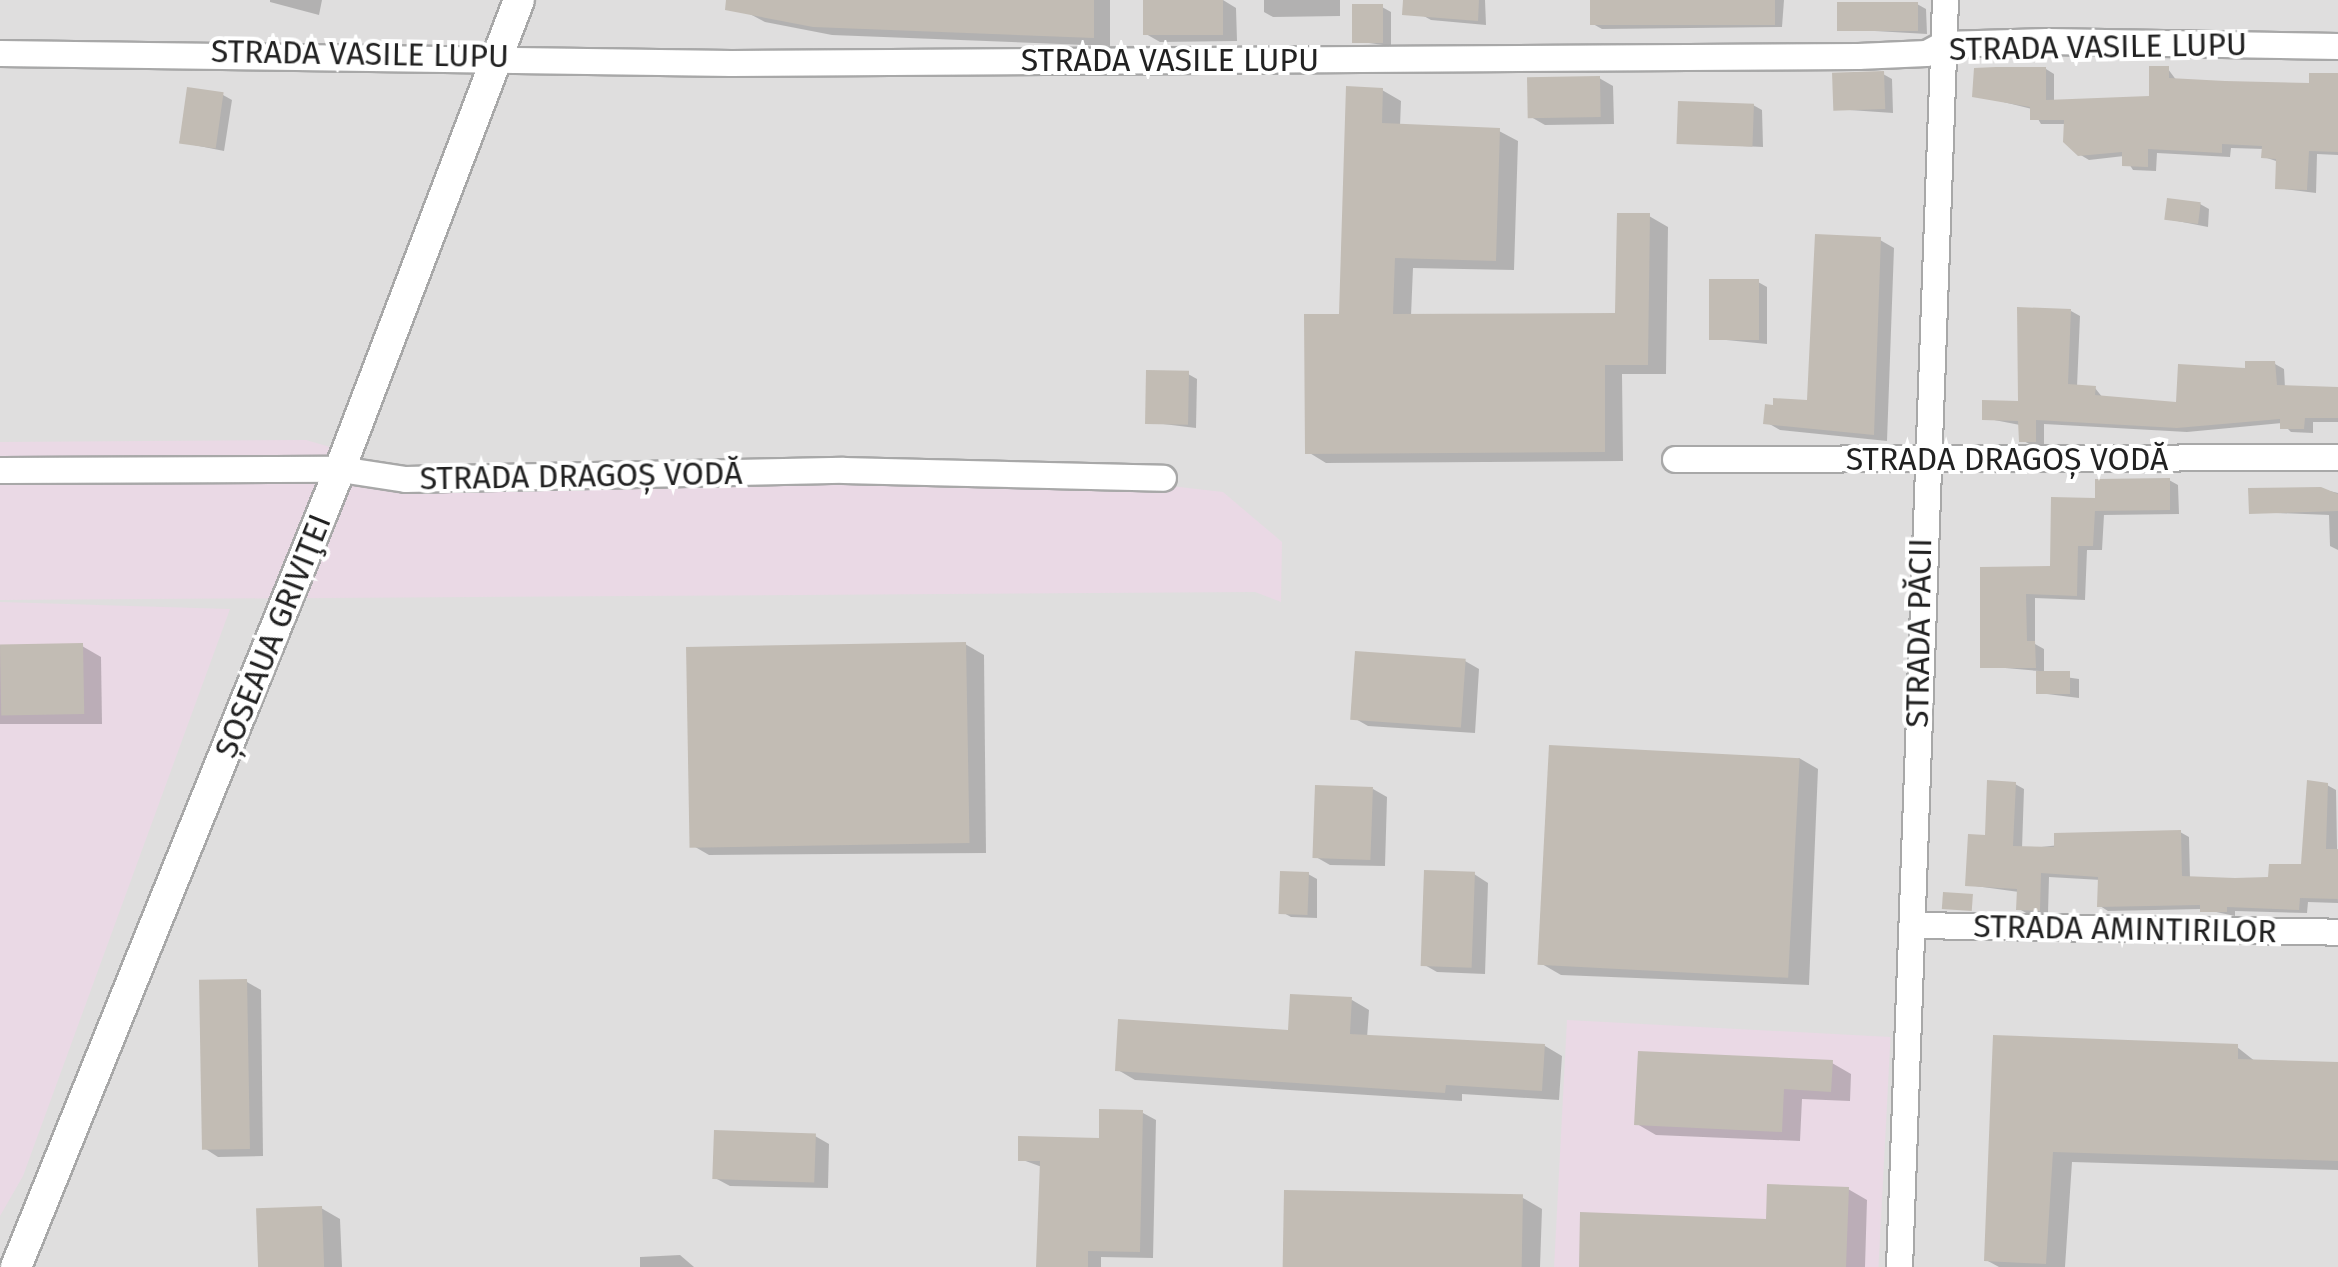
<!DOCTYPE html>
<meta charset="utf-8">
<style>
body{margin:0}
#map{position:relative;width:2338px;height:1267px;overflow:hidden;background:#f1efe7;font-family:"Fira Sans",sans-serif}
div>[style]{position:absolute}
.residential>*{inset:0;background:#dfdede;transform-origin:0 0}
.industrial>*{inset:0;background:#ead9e5;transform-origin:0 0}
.shadow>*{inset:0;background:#0003}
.building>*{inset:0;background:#c2bcb4;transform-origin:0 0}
.roads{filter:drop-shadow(2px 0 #a8a8a8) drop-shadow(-2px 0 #a8a8a8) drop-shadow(0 2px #a8a8a8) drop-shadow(0 -2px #a8a8a8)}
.minor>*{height:25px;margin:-12.5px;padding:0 12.5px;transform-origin:12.5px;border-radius:12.5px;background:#fff}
.tertiary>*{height:30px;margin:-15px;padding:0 15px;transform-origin:15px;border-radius:15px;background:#fff}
span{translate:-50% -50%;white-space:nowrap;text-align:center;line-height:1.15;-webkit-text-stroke:8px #fff;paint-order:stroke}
.street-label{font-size:32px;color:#212121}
</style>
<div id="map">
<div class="residential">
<div style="left:0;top:0;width:2338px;height:1267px"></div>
</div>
<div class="industrial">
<div style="clip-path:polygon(306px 440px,344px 451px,374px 477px,1162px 485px,1223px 492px,1282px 542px,1281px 602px,1255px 592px,0 600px,0 442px)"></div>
<div style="clip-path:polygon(0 602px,230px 609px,23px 1176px,0 1216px)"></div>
<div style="left:1567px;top:1020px;width:324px;height:247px;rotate:3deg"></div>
</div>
<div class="shadow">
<div style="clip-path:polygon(322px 0,319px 15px,270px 2px,270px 0)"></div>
<div style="clip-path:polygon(750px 0,1110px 0,1110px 46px,832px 35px,765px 22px,748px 13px)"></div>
<div style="clip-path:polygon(1146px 0,1223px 0,1236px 8px,1237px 41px,1160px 42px,1146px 34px)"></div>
<div style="clip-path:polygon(1264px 0,1340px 0,1340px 16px,1273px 17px,1264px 12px)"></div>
<div style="clip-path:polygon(1423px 0,1485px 0,1486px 25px,1431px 20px,1422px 15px)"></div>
<div style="clip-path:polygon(1593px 0,1784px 0,1782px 27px,1602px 29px,1593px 24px)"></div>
<div style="clip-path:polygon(1917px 4px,1926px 9px,1927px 34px,1840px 29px)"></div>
<div style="clip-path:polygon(1382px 7px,1391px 12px,1391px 46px,1354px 41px)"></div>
<div style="clip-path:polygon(2046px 69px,2054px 74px,2054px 102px,2152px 99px,2168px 69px,2177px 81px,2338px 91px,2338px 155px,2317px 154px,2316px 193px,2277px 188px,2279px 162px,2264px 157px,2264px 149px,2231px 148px,2230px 157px,2157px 153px,2156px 171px,2133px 170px,2124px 156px,2089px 160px,2079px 154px,2066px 124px,2041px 124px,2032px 109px,1975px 95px)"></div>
<div style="clip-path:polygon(1883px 74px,1892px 79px,1893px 113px,1835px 109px)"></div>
<div style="clip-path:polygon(1599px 78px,1613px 86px,1614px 124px,1545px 125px,1531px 117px)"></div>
<div style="clip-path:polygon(1382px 90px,1401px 101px,1400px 126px,1499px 131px,1518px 141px,1514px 270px,1413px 268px,1411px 316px,1618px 316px,1649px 216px,1668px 227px,1666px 374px,1622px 374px,1623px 461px,1326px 463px,1308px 452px,1342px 317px)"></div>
<div style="clip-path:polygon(223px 95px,232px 100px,224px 151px,179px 142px)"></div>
<div style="clip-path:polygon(1753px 105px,1762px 110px,1763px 147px,1680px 143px)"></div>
<div style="clip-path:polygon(2200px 204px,2209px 209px,2208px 227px,2167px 219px)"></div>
<div style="clip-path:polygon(1880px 240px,1894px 248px,1887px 441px,1780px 430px,1766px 422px,1809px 402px)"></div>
<div style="clip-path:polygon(1758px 282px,1767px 287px,1767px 344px,1716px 339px)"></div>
<div style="clip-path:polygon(2071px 311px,2080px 316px,2077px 387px,2095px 388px,2103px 398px,2178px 405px,2275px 364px,2284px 369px,2285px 388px,2338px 389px,2338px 372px,2338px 422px,2313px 422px,2313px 433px,2291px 432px,2282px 423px,2187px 432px,2044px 424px,2044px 445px,2031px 445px,2022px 440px,2020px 425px,1984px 418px,2021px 403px)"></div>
<div style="clip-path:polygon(1188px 374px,1197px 379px,1196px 428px,1147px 422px)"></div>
<div style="clip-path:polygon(2169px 480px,2178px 485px,2179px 514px,2104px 515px,2102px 550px,2087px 550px,2085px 600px,2035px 598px,2035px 644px,2044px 649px,2044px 674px,2079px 679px,2079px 698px,2039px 693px,2039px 671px,1982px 666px,1983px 569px,2053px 568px,2097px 501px)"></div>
<div style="clip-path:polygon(2321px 489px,2338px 493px,2338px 550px,2330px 546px,2329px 515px,2252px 512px)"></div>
<div style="clip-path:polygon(965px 644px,984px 655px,986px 853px,709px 855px,690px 844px)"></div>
<div style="clip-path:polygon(0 646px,82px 646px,101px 657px,102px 724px,0 724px)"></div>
<div style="clip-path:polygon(1465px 661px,1479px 669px,1475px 733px,1368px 726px,1354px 718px)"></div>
<div style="clip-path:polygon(1799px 758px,1818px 769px,1809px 985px,1561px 975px,1542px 964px)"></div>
<div style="clip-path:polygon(2015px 784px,2024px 789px,2022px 849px,2180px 832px,2189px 837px,2190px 879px,2271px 879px,2304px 867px,2327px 785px,2336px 790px,2338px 903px,2308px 902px,2307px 913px,2235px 911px,2235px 916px,2202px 909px,2108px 911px,2100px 906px,2101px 880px,2049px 877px,2048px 914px,2028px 914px,2019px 909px,2019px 892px,1968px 885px)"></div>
<div style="clip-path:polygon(1373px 789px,1387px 797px,1385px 866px,1330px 865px,1316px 857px)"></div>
<div style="clip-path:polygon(1308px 874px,1317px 879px,1317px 918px,1291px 917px,1282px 912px)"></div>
<div style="clip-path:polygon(1474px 874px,1488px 883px,1485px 974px,1437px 972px,1423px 964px)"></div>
<div style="clip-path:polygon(247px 982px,261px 990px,263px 1156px,218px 1157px,204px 1148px)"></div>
<div style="clip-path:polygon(1352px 1000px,1369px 1010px,1367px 1038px,1545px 1046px,1562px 1056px,1559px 1100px,1462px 1094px,1462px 1101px,1135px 1080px,1118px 1070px,1290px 1033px)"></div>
<div style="clip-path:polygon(1995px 1038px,2237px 1047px,2256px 1062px,2338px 1065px,2338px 1170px,2072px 1162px,2065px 1267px,1999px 1267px,1986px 1260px)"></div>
<div style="clip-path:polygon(1832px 1063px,1851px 1074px,1850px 1101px,1802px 1099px,1800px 1141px,1656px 1135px,1637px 1124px)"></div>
<div style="clip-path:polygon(1143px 1113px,1156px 1120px,1153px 1258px,1101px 1257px,1101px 1267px,1039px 1267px,1042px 1167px,1020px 1159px,1101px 1141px)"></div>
<div style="clip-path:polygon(815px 1136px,829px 1144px,828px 1188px,730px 1186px,715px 1178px)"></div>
<div style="clip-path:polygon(1848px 1189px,1867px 1200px,1865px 1267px,1581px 1267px,1768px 1222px)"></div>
<div style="clip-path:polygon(1523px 1198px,1542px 1209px,1540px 1267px,1285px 1267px)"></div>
<div style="clip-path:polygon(321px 1208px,340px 1219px,342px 1267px,261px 1267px)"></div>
<div style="clip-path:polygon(680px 1255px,694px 1267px,640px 1267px,640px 1257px)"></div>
</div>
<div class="building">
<div style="clip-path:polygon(726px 0,1094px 0,1094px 38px,813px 27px,725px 10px)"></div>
<div style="left:1143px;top:0;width:80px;height:35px"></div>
<div style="clip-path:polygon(1403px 0,1479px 0,1478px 21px,1402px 15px)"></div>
<div style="left:1590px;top:0;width:185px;height:25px"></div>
<div style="left:1837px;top:2px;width:81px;height:29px"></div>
<div style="left:1352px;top:4px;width:31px;height:39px"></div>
<div style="clip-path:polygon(2149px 66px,2169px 66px,2169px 78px,2225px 81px,2309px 83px,2309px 73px,2338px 73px,2338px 152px,2309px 151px,2307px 190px,2275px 189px,2276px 159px,2261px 158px,2262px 146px,2222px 144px,2222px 153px,2148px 149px,2148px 167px,2122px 166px,2122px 152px,2078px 156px,2063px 142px,2064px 120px,2030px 120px,2030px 107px,1972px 97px,1974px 68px,1996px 67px,2046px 67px,2046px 100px,2149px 96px)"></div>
<div style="left:1884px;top:71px;width:38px;height:52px;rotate:88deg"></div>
<div style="left:1600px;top:76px;width:41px;height:73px;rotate:89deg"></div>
<div style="clip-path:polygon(1346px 86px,1383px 88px,1382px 123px,1500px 128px,1496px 261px,1395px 258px,1393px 314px,1615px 313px,1617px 213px,1650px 213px,1648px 365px,1605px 365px,1605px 452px,1305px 454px,1304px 314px,1339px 314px)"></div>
<div style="left:187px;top:87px;width:37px;height:57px;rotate:8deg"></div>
<div style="left:1678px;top:101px;width:76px;height:43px;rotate:2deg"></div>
<div style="left:2167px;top:198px;width:34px;height:22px;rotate:7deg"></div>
<div style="clip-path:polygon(1815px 234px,1881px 237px,1874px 435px,1763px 424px,1765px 404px,1773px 405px,1773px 398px,1807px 400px)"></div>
<div style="left:1709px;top:279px;width:50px;height:61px"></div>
<div style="clip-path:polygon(2017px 307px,2071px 309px,2068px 384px,2096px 386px,2095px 395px,2176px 402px,2178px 364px,2245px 368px,2245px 361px,2275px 361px,2277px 385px,2338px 387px,2338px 418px,2305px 418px,2304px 429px,2280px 429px,2280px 419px,2177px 428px,2036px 420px,2036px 442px,2019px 442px,2018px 421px,1982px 420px,1982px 400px,2018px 401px)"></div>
<div style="left:1146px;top:370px;width:43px;height:54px;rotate:1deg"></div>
<div style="clip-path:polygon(2170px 478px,2170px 510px,2095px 511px,2093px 546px,2078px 546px,2077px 596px,2026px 594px,2027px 641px,2035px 641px,2036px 668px,1980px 668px,1980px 567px,2050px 566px,2051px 497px,2095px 498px,2095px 479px)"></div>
<div style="clip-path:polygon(2321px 487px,2338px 494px,2338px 511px,2249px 514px,2248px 488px)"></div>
<div style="left:966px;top:642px;width:201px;height:280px;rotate:89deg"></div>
<div style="left:83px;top:643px;width:71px;height:83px;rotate:89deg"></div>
<div style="left:1355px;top:651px;width:111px;height:69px;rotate:4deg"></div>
<div style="left:2036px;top:671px;width:34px;height:23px"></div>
<div style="left:1549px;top:745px;width:251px;height:220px;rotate:3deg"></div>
<div style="clip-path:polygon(1987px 780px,2016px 782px,2013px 846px,2054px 847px,2054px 833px,2181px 830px,2182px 876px,2235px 878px,2268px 877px,2269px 864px,2301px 864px,2307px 780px,2328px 783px,2326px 849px,2338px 849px,2338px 899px,2300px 898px,2299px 910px,2227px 907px,2227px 912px,2200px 912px,2200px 905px,2097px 907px,2098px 877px,2041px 873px,2040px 911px,2016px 910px,2017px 889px,1965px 886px,1968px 834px,1985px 835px)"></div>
<div style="left:1315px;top:785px;width:58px;height:73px;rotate:2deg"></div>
<div style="left:1424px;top:870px;width:51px;height:96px;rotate:2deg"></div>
<div style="left:1280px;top:871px;width:29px;height:43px;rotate:2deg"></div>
<div style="left:1943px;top:892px;width:30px;height:17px;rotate:4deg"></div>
<div style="left:247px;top:979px;width:170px;height:48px;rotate:89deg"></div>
<div style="clip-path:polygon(1290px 994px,1352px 997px,1350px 1034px,1545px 1044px,1542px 1091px,1446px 1085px,1445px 1093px,1115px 1071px,1118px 1019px,1288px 1030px)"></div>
<div style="clip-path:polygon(1993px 1035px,2238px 1044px,2238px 1059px,2338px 1062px,2338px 1161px,2053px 1152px,2046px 1264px,1984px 1261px)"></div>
<div style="clip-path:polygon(1638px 1051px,1833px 1060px,1831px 1092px,1784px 1089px,1782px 1132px,1634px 1125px)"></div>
<div style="clip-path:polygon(1099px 1109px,1143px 1110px,1140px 1252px,1088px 1251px,1088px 1267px,1036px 1267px,1040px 1161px,1018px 1161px,1018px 1136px,1099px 1138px)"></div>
<div style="left:714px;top:1130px;width:102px;height:49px;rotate:2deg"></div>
<div style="clip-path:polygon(1767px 1184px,1849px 1187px,1846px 1267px,1579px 1267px,1580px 1212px,1766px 1219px)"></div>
<div style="left:1284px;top:1190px;width:239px;height:77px;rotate:1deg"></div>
<div style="left:322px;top:1206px;width:61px;height:66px;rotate:88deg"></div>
</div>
<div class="roads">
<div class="minor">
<div style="left:0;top:53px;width:731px;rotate:0.78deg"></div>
<div style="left:731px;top:63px;width:1127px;rotate:-0.36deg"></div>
<div style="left:1858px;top:56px;width:68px;rotate:-2.5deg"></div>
<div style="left:1926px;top:53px;width:19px;rotate:-28deg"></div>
<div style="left:1943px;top:44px;width:104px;rotate:-1.7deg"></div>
<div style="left:2047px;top:41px;width:291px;rotate:1deg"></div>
<div style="left:1675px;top:459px;width:663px;rotate:-0.17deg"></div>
<div style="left:0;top:470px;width:340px;rotate:-0.2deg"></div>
<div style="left:340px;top:469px;width:66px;rotate:8.7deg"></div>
<div style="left:405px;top:479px;width:438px;rotate:-1.2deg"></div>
<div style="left:843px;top:470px;width:320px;rotate:1.4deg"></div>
<div style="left:1912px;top:925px;width:426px;rotate:0.9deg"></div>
<div style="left:1899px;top:1267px;width:1268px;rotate:-87.92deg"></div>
</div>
<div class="tertiary">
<div style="left:16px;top:1267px;width:861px;rotate:-67.9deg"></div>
<div style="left:340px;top:469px;width:502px;rotate:-69.11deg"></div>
</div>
</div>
<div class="street-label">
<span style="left:2098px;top:47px;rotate:-1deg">STRADA VASILE LUPU</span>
<span style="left:360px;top:54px;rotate:1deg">STRADA VASILE LUPU</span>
<span style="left:1170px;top:60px">STRADA VASILE LUPU</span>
<span style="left:2007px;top:459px">STRADA DRAGOȘ VODĂ</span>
<span style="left:581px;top:476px;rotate:-1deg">STRADA DRAGOȘ VODĂ</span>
<span style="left:1919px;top:633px;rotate:-89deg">STRADA PĂCII</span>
<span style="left:273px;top:636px;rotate:-68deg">ȘOSEAUA GRIVIŢEI</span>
<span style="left:2125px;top:929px;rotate:1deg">STRADA AMINTIRILOR</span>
</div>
</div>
